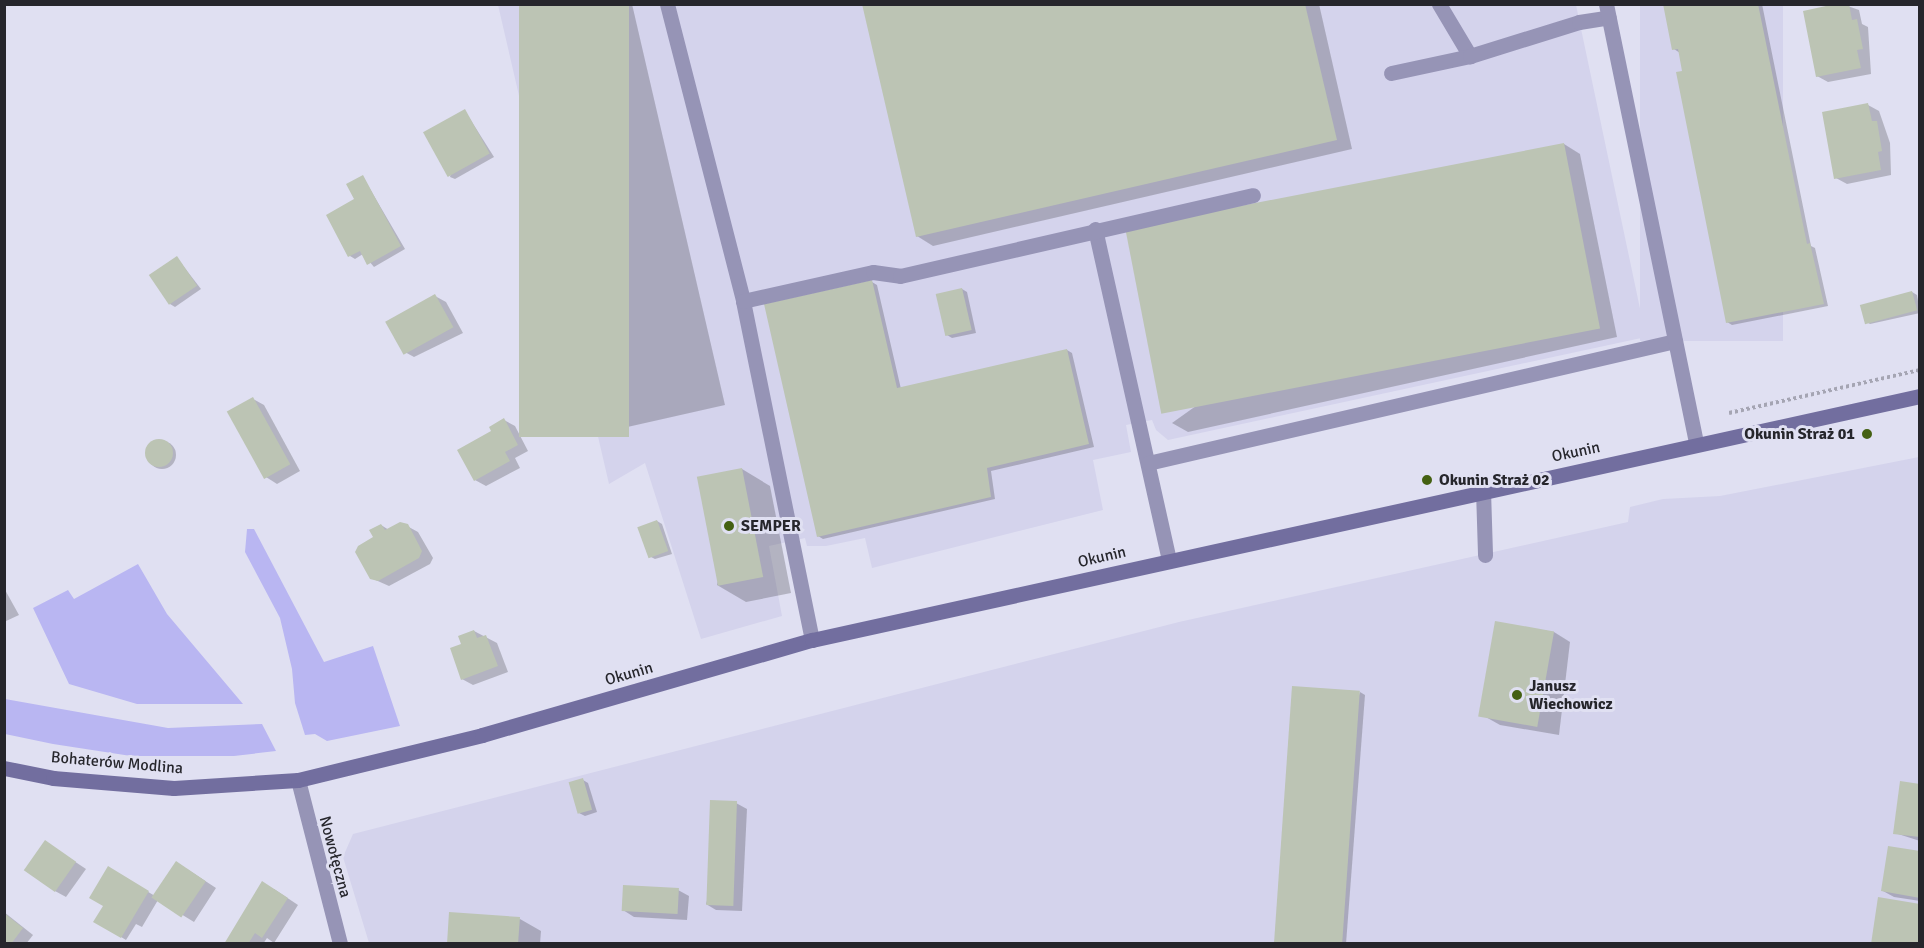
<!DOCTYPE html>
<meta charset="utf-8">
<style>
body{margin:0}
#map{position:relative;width:1924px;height:948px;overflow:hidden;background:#e0e0f2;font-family:Signika,sans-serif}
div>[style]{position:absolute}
.built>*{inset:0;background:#d4d3ec;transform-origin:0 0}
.green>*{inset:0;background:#b9b6f2}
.shadow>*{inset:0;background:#0003}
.round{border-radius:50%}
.building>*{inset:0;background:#bcc4b4;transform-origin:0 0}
.path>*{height:4px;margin-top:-2px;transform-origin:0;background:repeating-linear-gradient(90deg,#a5a5b3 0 3px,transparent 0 6px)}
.lane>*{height:15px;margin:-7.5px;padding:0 7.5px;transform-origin:7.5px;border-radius:7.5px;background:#9694b6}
.street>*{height:15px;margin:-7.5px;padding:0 7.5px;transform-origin:7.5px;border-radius:7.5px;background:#9694b6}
.secondary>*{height:15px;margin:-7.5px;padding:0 7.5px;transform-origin:7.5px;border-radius:7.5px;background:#726e9f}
.dots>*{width:16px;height:16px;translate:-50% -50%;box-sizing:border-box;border:3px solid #e0e0f2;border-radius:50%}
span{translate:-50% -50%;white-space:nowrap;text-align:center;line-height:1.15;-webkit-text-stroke:6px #e0e0f2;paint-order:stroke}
.poi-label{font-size:16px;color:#26262c;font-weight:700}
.right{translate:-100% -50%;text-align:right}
.left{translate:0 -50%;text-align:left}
.street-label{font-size:16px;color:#26262c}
.frame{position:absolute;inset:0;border:6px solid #26262c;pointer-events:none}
</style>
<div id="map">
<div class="built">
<div style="clip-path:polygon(498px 5px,1576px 5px,1646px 337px,1168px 440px,1156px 430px,1152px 420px,1126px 425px,1131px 452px,1093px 460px,1103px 510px,872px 568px,865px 538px,826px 546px,807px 546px,805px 538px,769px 546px,782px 616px,701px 639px,645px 463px,609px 484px)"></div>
<div style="left:1640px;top:5px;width:143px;height:336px"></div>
<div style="clip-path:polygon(1919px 457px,1919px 943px,369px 943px,343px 857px,353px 834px,1179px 622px,1628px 522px,1630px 507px,1663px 499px,1720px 496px)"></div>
</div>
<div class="green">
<div style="clip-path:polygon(247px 529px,254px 529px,324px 662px,373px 646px,400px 726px,327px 741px,315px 734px,305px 735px,295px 703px,292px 669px,280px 618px,245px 552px)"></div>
<div style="clip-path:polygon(138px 564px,167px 614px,243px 704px,137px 704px,69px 684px,33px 608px,68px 590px,74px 599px)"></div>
<div style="clip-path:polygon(5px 699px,168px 728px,262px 724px,276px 751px,234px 756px,131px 756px,53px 744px,5px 734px)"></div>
</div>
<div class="shadow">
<div style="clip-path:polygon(520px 4px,632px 4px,725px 405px,623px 428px,618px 426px)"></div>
<div style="clip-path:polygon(863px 4px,1319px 4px,1352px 149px,933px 246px,917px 236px)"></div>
<div style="clip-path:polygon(1665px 4px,1762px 4px,1811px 246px,1815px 248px,1828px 306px,1732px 325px,1727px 322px,1680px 53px,1674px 49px)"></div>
<div style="clip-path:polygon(1842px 4px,1859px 10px,1862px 24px,1868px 27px,1871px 74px,1828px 82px,1817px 76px)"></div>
<div style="clip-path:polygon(1868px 105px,1879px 111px,1890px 143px,1891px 175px,1847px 184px,1836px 178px)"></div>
<div style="clip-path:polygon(465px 111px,494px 157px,455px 179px,450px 177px)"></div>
<div style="clip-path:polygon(1564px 144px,1580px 154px,1617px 337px,1188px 432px,1172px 423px)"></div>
<div style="clip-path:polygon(363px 177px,405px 249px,374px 267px,363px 254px,355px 259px,350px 256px)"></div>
<div style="clip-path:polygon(177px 258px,201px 289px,175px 307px,170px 304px)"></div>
<div style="clip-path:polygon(872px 282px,877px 285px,901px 389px,1067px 350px,1072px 353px,1094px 447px,991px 471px,995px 499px,823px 539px,818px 536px)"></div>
<div style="clip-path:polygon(962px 289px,967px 292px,976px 333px,952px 338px,947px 335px)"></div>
<div style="clip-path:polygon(1912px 292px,1917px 295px,1920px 313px,1870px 324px,1865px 321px)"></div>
<div style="clip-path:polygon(435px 296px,446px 302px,463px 333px,414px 357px,403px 351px)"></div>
<div style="clip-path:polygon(253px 399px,264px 405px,300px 471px,277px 484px,266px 477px)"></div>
<div style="clip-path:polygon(504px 420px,515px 426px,528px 451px,515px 458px,520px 468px,486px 486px,475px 480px,493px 431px)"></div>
<div class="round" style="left:148px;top:441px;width:28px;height:28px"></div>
<div style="clip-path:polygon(742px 469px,770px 486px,791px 593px,746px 602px,717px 585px)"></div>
<div style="clip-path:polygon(657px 521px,662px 524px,672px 554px,655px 559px,649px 556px)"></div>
<div style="clip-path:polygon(381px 525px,389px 530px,407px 526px,418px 532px,433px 558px,430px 564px,389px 586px,371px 578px,375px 537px)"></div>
<div style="clip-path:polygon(4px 588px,19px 615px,4px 622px)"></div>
<div style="clip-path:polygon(1496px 623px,1554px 632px,1570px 642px,1559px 735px,1500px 725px,1484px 716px)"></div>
<div style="clip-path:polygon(474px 631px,497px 643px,508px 672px,473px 685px,462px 679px,462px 645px)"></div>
<div style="clip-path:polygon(1360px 692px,1365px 695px,1346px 944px,1274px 944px)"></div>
<div style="clip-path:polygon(583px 780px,588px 783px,597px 812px,585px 816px,579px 813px)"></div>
<div style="clip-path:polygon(1920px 785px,1920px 841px,1895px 833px)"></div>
<div style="clip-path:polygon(736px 803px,747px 809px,742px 911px,716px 910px,706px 904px)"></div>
<div style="clip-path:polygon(56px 849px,86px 869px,66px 897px,55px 891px)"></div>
<div style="clip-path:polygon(1920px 853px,1920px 901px,1894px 897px,1883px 891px)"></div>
<div style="clip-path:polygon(108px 868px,155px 896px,187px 869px,216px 888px,194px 922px,158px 900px,142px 927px,136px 924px,126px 940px,95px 921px,105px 906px)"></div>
<div style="clip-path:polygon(274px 889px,298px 905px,274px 943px,267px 938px,263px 944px,227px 944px)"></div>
<div style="clip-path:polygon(678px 890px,689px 896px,687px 920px,634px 917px,623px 910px)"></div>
<div style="clip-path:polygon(4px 912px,33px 935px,26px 944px,4px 944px)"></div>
<div style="clip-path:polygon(520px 919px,541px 931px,540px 944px,448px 944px)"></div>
</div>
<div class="building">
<div style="left:519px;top:4px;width:110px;height:433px"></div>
<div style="clip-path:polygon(862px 4px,1305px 4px,1337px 140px,916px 237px)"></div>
<div style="clip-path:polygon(1663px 4px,1758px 4px,1807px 244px,1810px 243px,1824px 304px,1726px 323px,1676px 72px,1682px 71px,1678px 49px,1672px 50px)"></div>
<div style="clip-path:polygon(1835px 4px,1849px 4px,1852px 20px,1857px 19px,1863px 49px,1857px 50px,1861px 68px,1816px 77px,1803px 11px)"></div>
<div style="clip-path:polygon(1868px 103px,1872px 121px,1877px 121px,1882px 151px,1878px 152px,1881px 170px,1834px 179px,1822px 112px)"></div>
<div style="left:465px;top:109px;width:51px;height:48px;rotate:61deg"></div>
<div style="left:1564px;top:143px;width:189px;height:447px;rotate:79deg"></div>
<div style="clip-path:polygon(363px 175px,401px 246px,367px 265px,360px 251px,348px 257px,326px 215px,354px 199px,346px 184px)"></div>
<div style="left:177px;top:256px;width:36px;height:34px;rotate:56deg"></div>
<div style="clip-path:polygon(872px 280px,897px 388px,1067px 349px,1089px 444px,987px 468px,991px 497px,817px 537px,764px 304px)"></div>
<div style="left:962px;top:288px;width:43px;height:27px;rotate:77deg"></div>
<div style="left:1912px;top:291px;width:20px;height:54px;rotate:75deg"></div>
<div style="left:435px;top:294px;width:38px;height:57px;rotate:61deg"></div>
<div style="left:253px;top:397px;width:77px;height:30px;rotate:61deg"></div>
<div style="clip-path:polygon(504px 418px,518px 445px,505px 452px,510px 461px,474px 481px,457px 450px,491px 431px,489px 427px)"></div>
<div class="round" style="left:145px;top:439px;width:28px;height:28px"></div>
<div style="left:742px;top:468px;width:111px;height:46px;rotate:79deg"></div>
<div style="left:657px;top:520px;width:33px;height:21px;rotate:70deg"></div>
<div style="clip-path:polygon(400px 522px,408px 524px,422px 551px,419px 558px,378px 581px,370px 579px,355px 552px,358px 546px,373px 537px,369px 530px,381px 524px,385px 530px)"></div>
<div style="left:1495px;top:621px;width:60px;height:97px;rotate:10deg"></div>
<div style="clip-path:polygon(474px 630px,477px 638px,486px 635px,498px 666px,461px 680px,450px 648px,461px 644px,458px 636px)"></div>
<div style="left:1292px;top:686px;width:68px;height:259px;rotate:4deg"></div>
<div style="left:583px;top:778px;width:33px;height:15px;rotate:74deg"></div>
<div style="clip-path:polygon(1900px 781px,1920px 784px,1920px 837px,1893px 834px)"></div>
<div style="left:710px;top:800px;width:27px;height:105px;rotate:2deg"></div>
<div style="left:45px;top:840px;width:38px;height:37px;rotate:35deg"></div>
<div style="clip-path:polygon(1888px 846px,1920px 851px,1920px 898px,1881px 891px)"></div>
<div style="left:176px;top:861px;width:36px;height:44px;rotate:34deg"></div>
<div style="clip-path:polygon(108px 866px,149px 891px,121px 938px,93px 922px,103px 906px,89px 898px)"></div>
<div style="clip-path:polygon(262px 881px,288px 898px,262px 938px,255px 933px,248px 944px,224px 944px)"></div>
<div style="left:623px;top:885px;width:56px;height:26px;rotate:3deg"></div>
<div style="clip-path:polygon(1878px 897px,1920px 904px,1920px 944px,1871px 944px)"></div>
<div style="clip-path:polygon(449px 912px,520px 917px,518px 944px,447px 944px)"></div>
<div style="clip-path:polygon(4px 913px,23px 928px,11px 944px,4px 944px)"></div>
</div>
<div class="path">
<div style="left:1729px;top:413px;width:196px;rotate:-12.7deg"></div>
</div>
<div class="lane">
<div style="left:667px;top:4px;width:307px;rotate:75.6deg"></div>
<div style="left:743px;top:301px;width:346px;rotate:78.5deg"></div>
<div style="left:1439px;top:4px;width:61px;rotate:59.2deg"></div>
<div style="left:1391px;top:73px;width:81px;rotate:-12.1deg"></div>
<div style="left:1470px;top:56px;width:114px;rotate:-17.3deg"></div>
<div style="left:1579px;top:22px;width:30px;rotate:-9deg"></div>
<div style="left:1095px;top:229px;width:340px;rotate:77.4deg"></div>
<div style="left:743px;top:301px;width:133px;rotate:-12.6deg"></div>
<div style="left:873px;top:272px;width:27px;rotate:8deg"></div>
<div style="left:900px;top:276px;width:362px;rotate:-12.9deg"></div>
<div style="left:1148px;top:463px;width:541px;rotate:-13.03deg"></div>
<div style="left:1483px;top:490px;width:65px;rotate:88.2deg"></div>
</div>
<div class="street">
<div style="left:1606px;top:4px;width:449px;rotate:78.4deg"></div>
<div style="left:298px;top:780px;width:169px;rotate:75.6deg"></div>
</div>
<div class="secondary">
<div style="left:4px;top:768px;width:50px;rotate:11.5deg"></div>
<div style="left:53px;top:778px;width:121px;rotate:4.7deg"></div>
<div style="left:174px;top:788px;width:124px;rotate:-3.7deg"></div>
<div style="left:298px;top:780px;width:189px;rotate:-13.7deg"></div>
<div style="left:482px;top:735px;width:343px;rotate:-16.1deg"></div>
<div style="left:812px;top:640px;width:1135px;rotate:-12.42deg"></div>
</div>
<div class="dots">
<div style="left:1867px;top:434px;background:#446012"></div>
<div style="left:1427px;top:480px;background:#446012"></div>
<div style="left:729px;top:526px;background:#446012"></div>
<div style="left:1517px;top:695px;background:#446012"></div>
</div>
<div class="poi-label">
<span class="right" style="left:1855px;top:434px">Okunin Straż 01</span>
<span class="left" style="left:1439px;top:480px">Okunin Straż 02</span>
<span class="left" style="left:741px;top:526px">SEMPER</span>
<span class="left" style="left:1529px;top:695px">Janusz<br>Wiechowicz</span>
</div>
<div class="street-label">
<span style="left:1576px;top:452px;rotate:-12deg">Okunin</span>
<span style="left:1102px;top:557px;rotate:-13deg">Okunin</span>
<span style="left:629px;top:674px;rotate:-16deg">Okunin</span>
<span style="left:117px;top:763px;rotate:5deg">Bohaterów Modlina</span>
<span style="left:335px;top:857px;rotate:75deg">Nowołęczna</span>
</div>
<div class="frame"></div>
</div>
